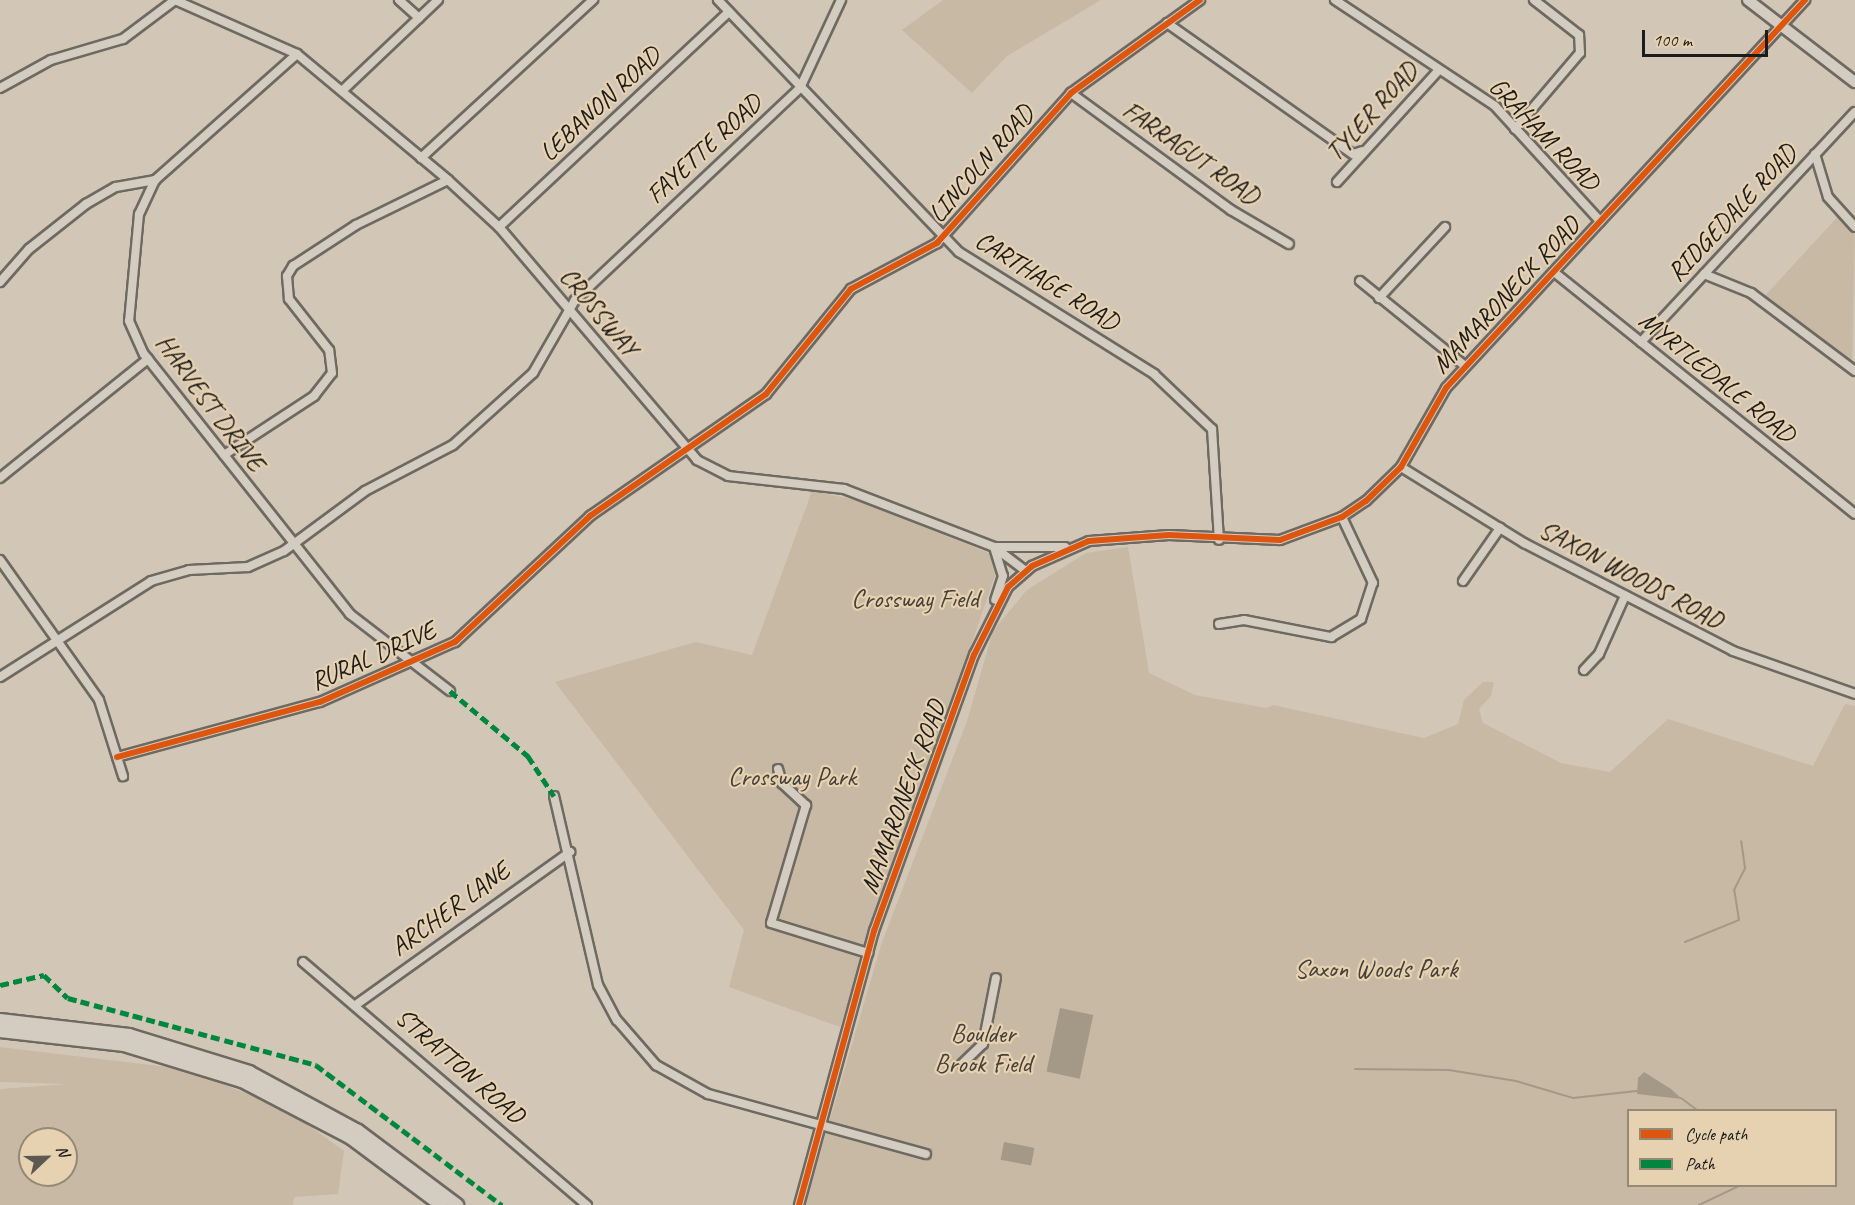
<!DOCTYPE html>
<style>
body{margin:0}
#map{position:relative;width:1855px;height:1205px;overflow:hidden;background:#d2c7b6;font-family:Caveat,sans-serif}
div>[style]{position:absolute}
.green>*{inset:0;background:#c7b9a3}
.water>*{inset:0;background:#a49986;transform-origin:0 0}
.stream>*{height:2px;margin:-1px;padding:0 1px;transform-origin:1px;border-radius:1px;background:#a49986}
.roads{filter:drop-shadow(2px 0 #6e6961) drop-shadow(-2px 0 #6e6961) drop-shadow(0 2px #6e6961) drop-shadow(0 -2px #6e6961)}
.minor>*{height:8px;margin:-4px;padding:0 4px;transform-origin:4px;border-radius:4px;background:#d4ccc0}
.major>*{height:10px;margin:-5px;padding:0 5px;transform-origin:5px;border-radius:5px;background:#d4ccc0}
.highway>*{height:12px;margin:-6px;padding:0 6px;transform-origin:6px;border-radius:6px;background:#d4ccc0}
.quiet>*{height:4.5px;margin-top:-2.25px;transform-origin:0;background:repeating-linear-gradient(90deg,#00873e 0 9px,transparent 0 13.5px)}
.cycleway>*{height:6px;margin:-3px;padding:0 3px;transform-origin:3px;border-radius:3px;background:#de560d}
span{translate:-50% -50%;white-space:nowrap;text-align:center;line-height:1.15;-webkit-text-stroke:4.5px #e6d1b0;paint-order:stroke}
.street-label{font-size:26px;color:#1c1c1c}
.park-label{font-size:26px;color:#44403a}
.legend{position:absolute;left:1627px;top:1109px;width:210px;height:78px;box-sizing:border-box;background:#e6d1b0;border:2px solid #958975;margin:0;padding:8px 10px;list-style:none;font-size:18px;color:#1c1c1c}
.legend li{display:flex;align-items:center;gap:12px;height:30px}
.legend b{width:30px;border:2px solid #958975}
.north{position:absolute;left:18px;top:1127px;width:60px;height:60px;box-sizing:border-box;background:#e6d1b0;border:2px solid #958975;border-radius:50%;rotate:68deg;font-size:16px;font-weight:700;line-height:24px;text-align:center;color:#1c1c1c}
.north::after{content:'';display:block;margin:auto;width:21px;height:27px;background:#5c5852;clip-path:polygon(50% 0,100% 100%,50% 72%,0 100%)}
.scale{position:absolute;left:1642px;top:30px;width:126px;height:27px;box-sizing:border-box;border:3px solid #1c1c1c;border-top:0;padding-left:8px;font-size:18px;line-height:21px;white-space:nowrap;color:#1c1c1c;-webkit-text-stroke:4px #e6d1b0;paint-order:stroke}
</style>
<div id="map">
<div class="green">
<div style="clip-path:polygon(943px 0,1101px 0,1007px 56px,972px 93px,902px 30px)"></div>
<div style="clip-path:polygon(1841px 213px,1855px 225px,1852px 369px,1762px 299px)"></div>
<div style="clip-path:polygon(812px 491px,856px 500px,1001px 558px,840px 1027px,729px 987px,744px 930px,555px 682px,696px 642px,752px 655px)"></div>
<div style="clip-path:polygon(evenodd,1128px 547px,1149px 673px,1195px 695px,1266px 708px,1273px 705px,1424px 738px,1458px 724px,1464px 700px,1483px 682px,1494px 682px,1491px 696px,1479px 709px,1483px 723px,1561px 763px,1610px 772px,1668px 719px,1813px 766px,1845px 704px,1855px 706px,1855px 1205px,805px 1205px,881px 945px,967px 721px,993px 631px,1027px 590px,1086px 553px,1128px 547px,1628px 1110px,1836px 1110px,1836px 1186px,1628px 1186px,1628px 1110px)"></div>
<div style="clip-path:polygon(evenodd,0 1047px,184px 1069px,311px 1119px,308px 1125px,344px 1151px,338px 1194px,294px 1197px,293px 1205px,0 1205px,0 1089px,68px 1084px,0 1082px,0 1047px,30px 1139px,66px 1139px,66px 1175px,30px 1175px,30px 1139px)"></div>
</div>
<div class="water">
<div style="left:1060px;top:1008px;width:34px;height:65px;rotate:12deg"></div>
<div style="clip-path:polygon(1644px 1072px,1671px 1089px,1682px 1099px,1637px 1094px,1638px 1078px)"></div>
<div style="left:1004px;top:1142px;width:31px;height:18px;rotate:11deg"></div>
</div>
<div class="stream">
<div style="left:1685px;top:942px;width:58px;rotate:-22.2deg"></div>
<div style="left:1739px;top:920px;width:30px;rotate:-99deg"></div>
<div style="left:1734px;top:890px;width:25px;rotate:-63deg"></div>
<div style="left:1745px;top:868px;width:27px;rotate:-98deg"></div>
<div style="left:1355px;top:1069px;width:94px;rotate:0.6deg"></div>
<div style="left:1449px;top:1070px;width:68px;rotate:9.3deg"></div>
<div style="left:1516px;top:1081px;width:59px;rotate:16.6deg"></div>
<div style="left:1573px;top:1098px;width:64px;rotate:-6.2deg"></div>
<div style="left:1681px;top:1098px;width:20px;rotate:37deg"></div>
<div style="left:1699px;top:1205px;width:44px;rotate:-25.4deg"></div>
</div>
<div class="roads">
<div class="minor">
<div style="left:175px;top:0;width:133px;rotate:23.9deg"></div>
<div style="left:297px;top:54px;width:197px;rotate:39.8deg"></div>
<div style="left:448px;top:180px;width:69px;rotate:42.7deg"></div>
<div style="left:499px;top:227px;width:306px;rotate:49.6deg"></div>
<div style="left:697px;top:460px;width:35px;rotate:27deg"></div>
<div style="left:728px;top:476px;width:117px;rotate:6.4deg"></div>
<div style="left:844px;top:489px;width:161px;rotate:21.1deg"></div>
<div style="left:994px;top:547px;width:40px;rotate:37deg"></div>
<div style="left:399px;top:0;width:27px;rotate:42deg"></div>
<div style="left:718px;top:0;width:349px;rotate:46.3deg"></div>
<div style="left:959px;top:252px;width:230px;rotate:32deg"></div>
<div style="left:1154px;top:374px;width:80px;rotate:43.5deg"></div>
<div style="left:1212px;top:429px;width:111px;rotate:86.4deg"></div>
<div style="left:1335px;top:0;width:192px;rotate:33.5deg"></div>
<div style="left:1495px;top:106px;width:156px;rotate:47.6deg"></div>
<div style="left:1167px;top:23px;width:228px;rotate:35.2deg"></div>
<div style="left:1353px;top:154px;width:9px;rotate:-18deg"></div>
<div style="left:297px;top:54px;width:190px;rotate:138.4deg"></div>
<div style="left:155px;top:180px;width:38px;rotate:115deg"></div>
<div style="left:139px;top:214px;width:107px;rotate:95.3deg"></div>
<div style="left:129px;top:321px;width:36px;rotate:66deg"></div>
<div style="left:144px;top:354px;width:332px;rotate:51.6deg"></div>
<div style="left:350px;top:614px;width:126px;rotate:37.6deg"></div>
<div style="left:0;top:88px;width:58px;rotate:-28.8deg"></div>
<div style="left:51px;top:60px;width:75px;rotate:-16.3deg"></div>
<div style="left:123px;top:39px;width:65px;rotate:-36.9deg"></div>
<div style="left:343px;top:90px;width:131px;rotate:-43.5deg"></div>
<div style="left:1071px;top:93px;width:198px;rotate:36.2deg"></div>
<div style="left:1231px;top:210px;width:67px;rotate:30.4deg"></div>
<div style="left:1515px;top:129px;width:100px;rotate:-49.5deg"></div>
<div style="left:1580px;top:53px;width:18px;rotate:-93deg"></div>
<div style="left:1579px;top:35px;width:57px;rotate:-142.1deg"></div>
<div style="left:1815px;top:154px;width:45px;rotate:73.2deg"></div>
<div style="left:1828px;top:197px;width:40px;rotate:48deg"></div>
<div style="left:421px;top:158px;width:234px;rotate:-42.6deg"></div>
<div style="left:1337px;top:182px;width:151px;rotate:-47.7deg"></div>
<div style="left:499px;top:227px;width:315px;rotate:-43.1deg"></div>
<div style="left:1554px;top:272px;width:386px;rotate:38.8deg"></div>
<div style="left:1704px;top:274px;width:51px;rotate:22deg"></div>
<div style="left:1751px;top:293px;width:130px;rotate:36.9deg"></div>
<div style="left:1360px;top:281px;width:135px;rotate:39deg"></div>
<div style="left:0;top:282px;width:44px;rotate:-48.7deg"></div>
<div style="left:29px;top:249px;width:73px;rotate:-38.3deg"></div>
<div style="left:86px;top:204px;width:34px;rotate:-30deg"></div>
<div style="left:116px;top:187px;width:40px;rotate:-10deg"></div>
<div style="left:1379px;top:298px;width:97px;rotate:-47.1deg"></div>
<div style="left:1641px;top:342px;width:314px;rotate:-47.1deg"></div>
<div style="left:224px;top:455px;width:108px;rotate:-33.2deg"></div>
<div style="left:314px;top:396px;width:29px;rotate:-52deg"></div>
<div style="left:332px;top:373px;width:23px;rotate:-97deg"></div>
<div style="left:329px;top:350px;width:65px;rotate:-128.1deg"></div>
<div style="left:289px;top:299px;width:23px;rotate:-95deg"></div>
<div style="left:287px;top:276px;width:12px;rotate:-59deg"></div>
<div style="left:293px;top:266px;width:75px;rotate:-33.1deg"></div>
<div style="left:356px;top:225px;width:102px;rotate:-26.1deg"></div>
<div style="left:1401px;top:467px;width:145px;rotate:31.7deg"></div>
<div style="left:1524px;top:543px;width:235px;rotate:27.3deg"></div>
<div style="left:1733px;top:651px;width:129px;rotate:19.4deg"></div>
<div style="left:0;top:478px;width:190px;rotate:-38.8deg"></div>
<div style="left:994px;top:547px;width:71px"></div>
<div style="left:994px;top:547px;width:30px;rotate:73deg"></div>
<div style="left:1003px;top:576px;width:25px;rotate:108deg"></div>
<div style="left:0;top:560px;width:171px;rotate:54.7deg"></div>
<div style="left:99px;top:700px;width:80px;rotate:72.5deg"></div>
<div style="left:1463px;top:581px;width:65px;rotate:-55.1deg"></div>
<div style="left:1219px;top:624px;width:25px;rotate:-9deg"></div>
<div style="left:1244px;top:620px;width:89px;rotate:11.1deg"></div>
<div style="left:1331px;top:637px;width:35px;rotate:-31deg"></div>
<div style="left:1361px;top:619px;width:38px;rotate:-72deg"></div>
<div style="left:1373px;top:583px;width:73px;rotate:-115.2deg"></div>
<div style="left:1584px;top:670px;width:22px;rotate:-47deg"></div>
<div style="left:1599px;top:654px;width:64px;rotate:-65.9deg"></div>
<div style="left:0;top:677px;width:179px;rotate:-32.4deg"></div>
<div style="left:151px;top:581px;width:40px;rotate:-16deg"></div>
<div style="left:189px;top:570px;width:59px;rotate:-2.9deg"></div>
<div style="left:248px;top:567px;width:39px;rotate:-24deg"></div>
<div style="left:284px;top:551px;width:101px;rotate:-36.5deg"></div>
<div style="left:365px;top:491px;width:99px;rotate:-27.6deg"></div>
<div style="left:453px;top:445px;width:108px;rotate:-42deg"></div>
<div style="left:533px;top:373px;width:84px;rotate:-60.1deg"></div>
<div style="left:575px;top:300px;width:309px;rotate:-43.3deg"></div>
<div style="left:800px;top:88px;width:97px;rotate:-65deg"></div>
<div style="left:117px;top:757px;width:210px;rotate:-15.2deg"></div>
<div style="left:320px;top:702px;width:148px;rotate:-24deg"></div>
<div style="left:455px;top:642px;width:185px;rotate:-43deg"></div>
<div style="left:590px;top:516px;width:214px;rotate:-34.7deg"></div>
<div style="left:766px;top:394px;width:135px;rotate:-51deg"></div>
<div style="left:851px;top:289px;width:98px;rotate:-28.1deg"></div>
<div style="left:937px;top:243px;width:201px;rotate:-48.2deg"></div>
<div style="left:1071px;top:93px;width:159px;rotate:-35.8deg"></div>
<div style="left:778px;top:769px;width:15px;rotate:74deg"></div>
<div style="left:782px;top:783px;width:33px;rotate:43deg"></div>
<div style="left:806px;top:805px;width:123px;rotate:106.5deg"></div>
<div style="left:771px;top:923px;width:102px;rotate:17.2deg"></div>
<div style="left:554px;top:796px;width:194px;rotate:76.9deg"></div>
<div style="left:598px;top:985px;width:40px;rotate:62deg"></div>
<div style="left:617px;top:1020px;width:60px;rotate:49.1deg"></div>
<div style="left:656px;top:1065px;width:60px;rotate:29.1deg"></div>
<div style="left:708px;top:1094px;width:226px;rotate:15.4deg"></div>
<div style="left:303px;top:962px;width:374px;rotate:40.6deg"></div>
<div style="left:357px;top:1004px;width:262px;rotate:-35.5deg"></div>
<div style="left:962px;top:1064px;width:29px;rotate:-44deg"></div>
<div style="left:983px;top:1044px;width:67px;rotate:-78.9deg"></div>
<div style="left:799px;top:1205px;width:284px;rotate:-74.7deg"></div>
<div style="left:874px;top:931px;width:294px;rotate:-70.1deg"></div>
<div style="left:974px;top:655px;width:76px;rotate:-63.4deg"></div>
<div style="left:1008px;top:587px;width:32px;rotate:-41deg"></div>
<div style="left:1032px;top:566px;width:62px;rotate:-23.7deg"></div>
<div style="left:1089px;top:541px;width:80px;rotate:-4.3deg"></div>
<div style="left:1169px;top:535px;width:111px;rotate:2.6deg"></div>
<div style="left:1280px;top:540px;width:66px;rotate:-20.4deg"></div>
<div style="left:1342px;top:517px;width:29px;rotate:-34deg"></div>
<div style="left:1366px;top:501px;width:49px;rotate:-44.2deg"></div>
<div style="left:1401px;top:467px;width:91px;rotate:-60.3deg"></div>
<div style="left:1446px;top:388px;width:529px;rotate:-47.22deg"></div>
</div>
<div class="major">
<div style="left:1748px;top:0;width:135px;rotate:37.5deg"></div>
</div>
<div class="highway">
<div style="left:0;top:1020px;width:130px;rotate:6.6deg"></div>
<div style="left:129px;top:1035px;width:126px;rotate:17.1deg"></div>
<div style="left:249px;top:1072px;width:124px;rotate:28.4deg"></div>
<div style="left:358px;top:1131px;width:124px;rotate:36.8deg"></div>
<div style="left:0;top:1031px;width:125px;rotate:6.4deg"></div>
<div style="left:124px;top:1045px;width:123px;rotate:17deg"></div>
<div style="left:242px;top:1081px;width:123px;rotate:27.6deg"></div>
<div style="left:351px;top:1138px;width:112px;rotate:36.7deg"></div>
</div>
</div>
<div class="quiet">
<div style="left:450px;top:691px;width:102px;rotate:39.8deg"></div>
<div style="left:528px;top:756px;width:48px;rotate:57deg"></div>
<div style="left:0;top:985px;width:45px;rotate:-12.8deg"></div>
<div style="left:44px;top:975px;width:33px;rotate:44deg"></div>
<div style="left:68px;top:998px;width:257px;rotate:15.1deg"></div>
<div style="left:316px;top:1065px;width:233px;rotate:37deg"></div>
</div>
<div class="cycleway">
<div style="left:117px;top:757px;width:210px;rotate:-15.2deg"></div>
<div style="left:320px;top:702px;width:148px;rotate:-24deg"></div>
<div style="left:455px;top:642px;width:185px;rotate:-43deg"></div>
<div style="left:590px;top:516px;width:214px;rotate:-34.7deg"></div>
<div style="left:766px;top:394px;width:135px;rotate:-51deg"></div>
<div style="left:851px;top:289px;width:98px;rotate:-28.1deg"></div>
<div style="left:937px;top:243px;width:201px;rotate:-48.2deg"></div>
<div style="left:1071px;top:93px;width:159px;rotate:-35.8deg"></div>
<div style="left:799px;top:1205px;width:284px;rotate:-74.7deg"></div>
<div style="left:874px;top:931px;width:294px;rotate:-70.1deg"></div>
<div style="left:974px;top:655px;width:76px;rotate:-63.4deg"></div>
<div style="left:1008px;top:587px;width:32px;rotate:-41deg"></div>
<div style="left:1032px;top:566px;width:62px;rotate:-23.7deg"></div>
<div style="left:1089px;top:541px;width:80px;rotate:-4.3deg"></div>
<div style="left:1169px;top:535px;width:111px;rotate:2.6deg"></div>
<div style="left:1280px;top:540px;width:66px;rotate:-20.4deg"></div>
<div style="left:1342px;top:517px;width:29px;rotate:-34deg"></div>
<div style="left:1366px;top:501px;width:49px;rotate:-44.2deg"></div>
<div style="left:1401px;top:467px;width:91px;rotate:-60.3deg"></div>
<div style="left:1446px;top:388px;width:529px;rotate:-47.22deg"></div>
</div>
<div class="street-label">
<span style="left:600px;top:104px;rotate:-43deg">LEBANON ROAD</span>
<span style="left:1372px;top:112px;rotate:-48deg">TYLER ROAD</span>
<span style="left:1544px;top:134px;rotate:46deg">GRAHAM ROAD</span>
<span style="left:704px;top:149px;rotate:-43deg">FAYETTE ROAD</span>
<span style="left:1191px;top:153px;rotate:35deg">FARRAGUT ROAD</span>
<span style="left:981px;top:164px;rotate:-49deg">LINCOLN ROAD</span>
<span style="left:1732px;top:213px;rotate:-47deg">RIDGEDALE ROAD</span>
<span style="left:1047px;top:281px;rotate:32deg">CARTHAGE ROAD</span>
<span style="left:1506px;top:295px;rotate:-47deg">MAMARONECK ROAD</span>
<span style="left:599px;top:312px;rotate:50deg">CROSSWAY</span>
<span style="left:1717px;top:377px;rotate:39deg">MYRTLEDALE ROAD</span>
<span style="left:210px;top:403px;rotate:53deg">HARVEST DRIVE</span>
<span style="left:1631px;top:575px;rotate:28deg">SAXON WOODS ROAD</span>
<span style="left:373px;top:656px;rotate:-24deg">RURAL DRIVE</span>
<span style="left:903px;top:797px;rotate:-70deg">MAMARONECK ROAD</span>
<span style="left:450px;top:909px;rotate:-36deg">ARCHER LANE</span>
<span style="left:460px;top:1066px;rotate:41deg">STRATTON ROAD</span>
</div>
<div class="park-label">
<span style="left:915px;top:599px">Crossway Field</span>
<span style="left:792px;top:777px">Crossway Park</span>
<span style="left:1376px;top:969px">Saxon Woods Park</span>
<span style="left:983px;top:1049px">Boulder<br>Brook Field</span>
</div>
<ul class="legend">
<li><b style="height:8px;background:#de560d"></b>Cycle path</li>
<li><b style="height:8px;background:#00873e"></b>Path</li>
</ul>
<div class="north">N</div>
<div class="scale">100 m</div>
</div>
